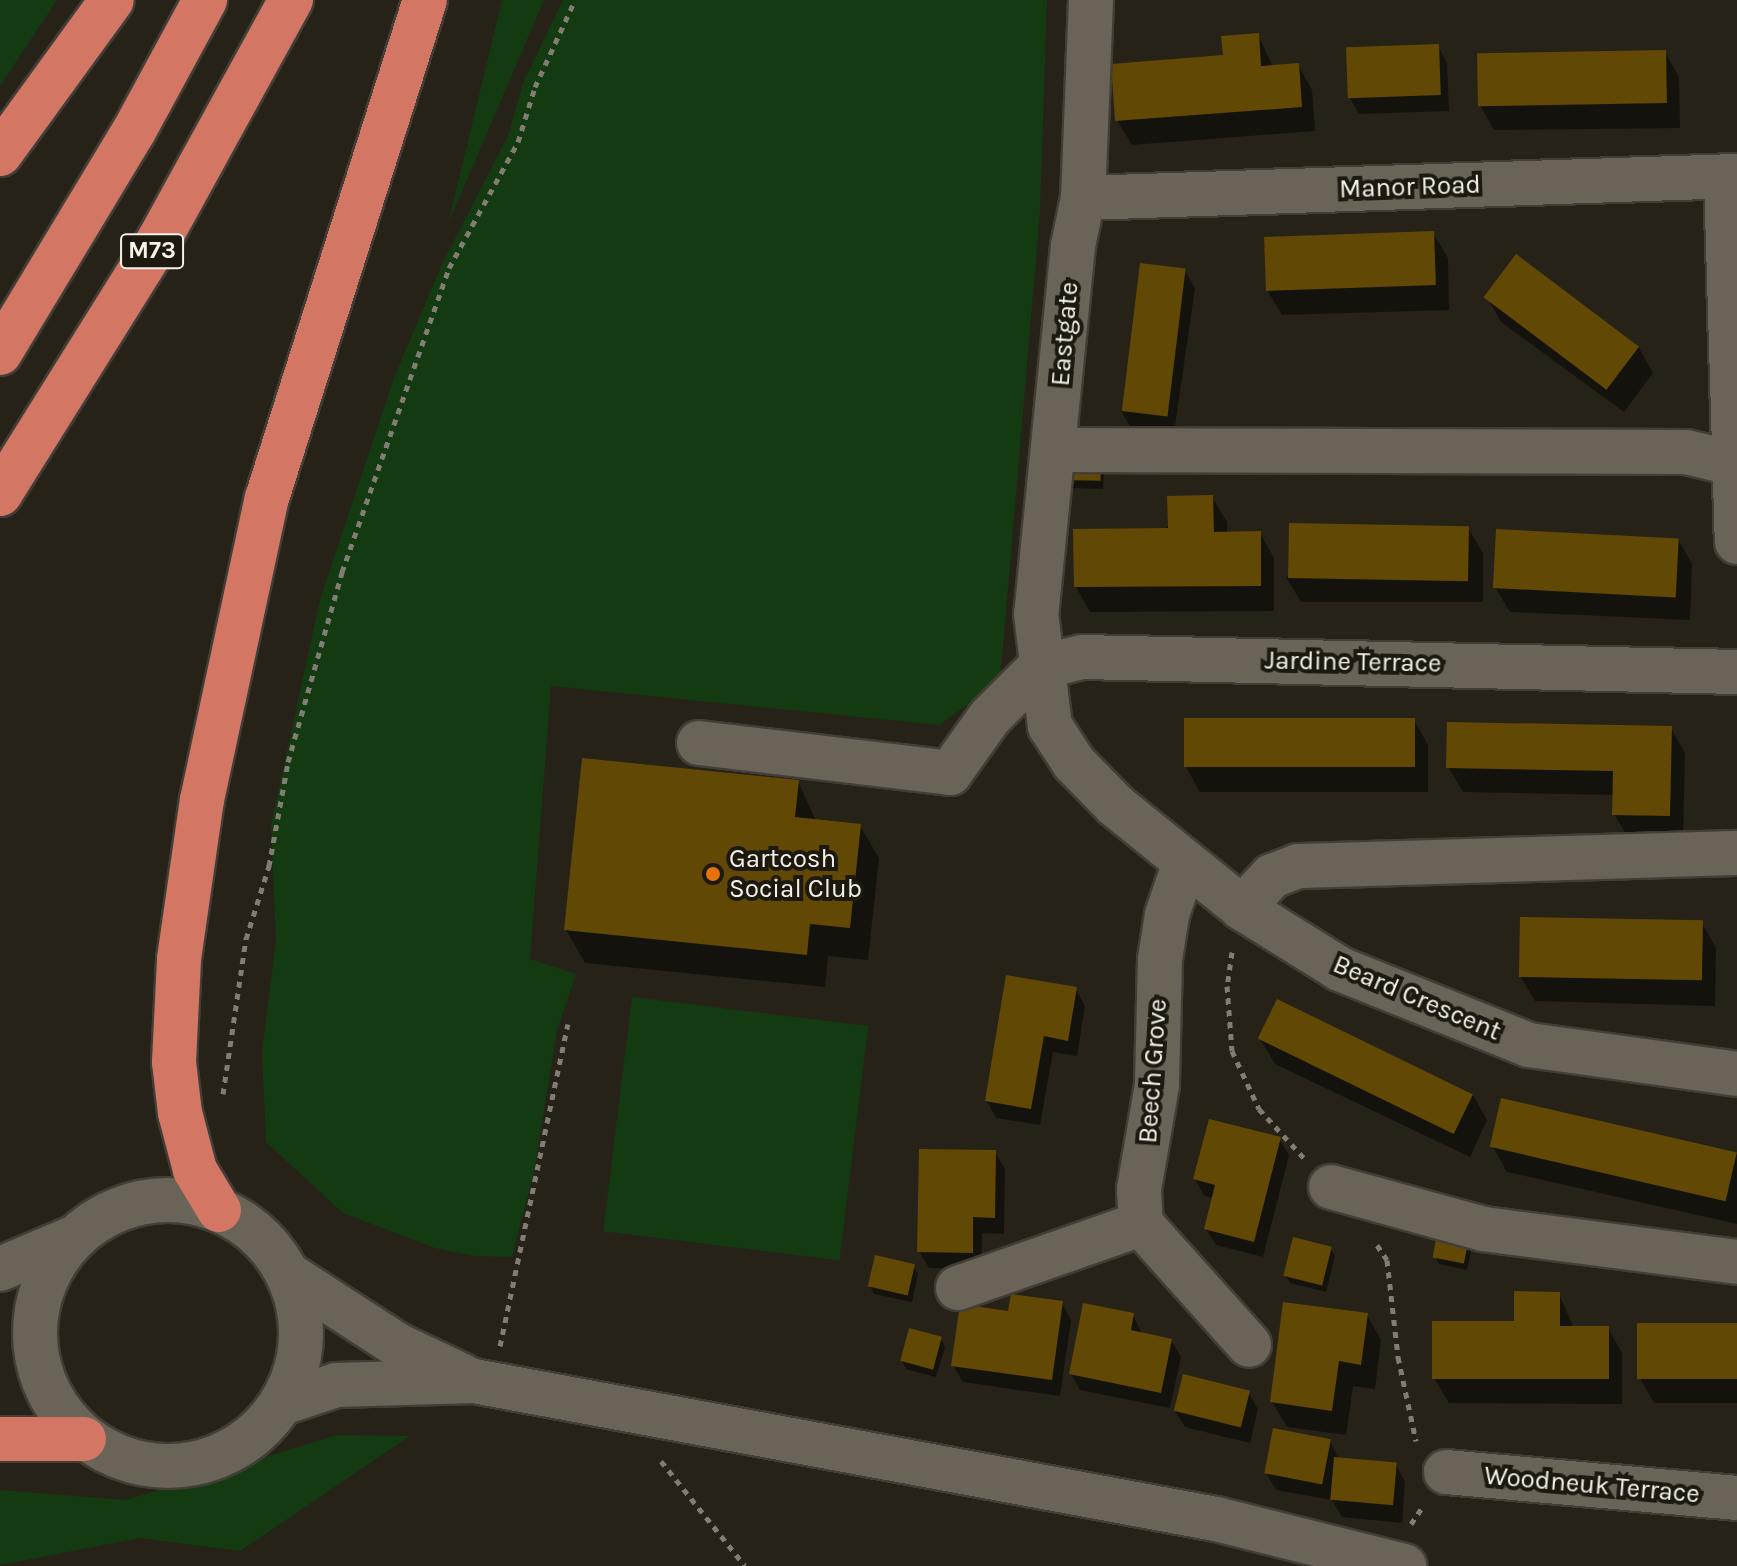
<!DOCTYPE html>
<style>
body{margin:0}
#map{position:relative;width:1737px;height:1566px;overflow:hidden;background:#272218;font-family:Karla,sans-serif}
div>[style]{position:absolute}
.green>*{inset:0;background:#143a12;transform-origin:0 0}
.shadow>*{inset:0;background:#0007}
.building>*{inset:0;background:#624805;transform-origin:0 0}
.path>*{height:5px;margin-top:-2.5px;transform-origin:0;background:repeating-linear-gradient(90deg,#817d75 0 6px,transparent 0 12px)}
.roads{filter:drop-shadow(2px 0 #423e37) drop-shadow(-2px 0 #423e37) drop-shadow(0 2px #423e37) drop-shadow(0 -2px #423e37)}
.minor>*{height:44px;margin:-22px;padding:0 22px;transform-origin:22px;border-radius:22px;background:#696358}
.minor>.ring{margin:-22px;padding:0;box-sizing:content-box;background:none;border:44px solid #696358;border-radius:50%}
.highway>*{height:44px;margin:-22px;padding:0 22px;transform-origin:22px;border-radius:22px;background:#d37764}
.dots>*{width:22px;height:22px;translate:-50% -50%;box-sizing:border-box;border:4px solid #1d190f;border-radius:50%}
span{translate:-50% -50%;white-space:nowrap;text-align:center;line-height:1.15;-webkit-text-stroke:8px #1d190f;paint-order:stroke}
.shield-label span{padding:2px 6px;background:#1d190f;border:2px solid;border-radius:6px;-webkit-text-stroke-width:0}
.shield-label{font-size:24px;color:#f4f1eb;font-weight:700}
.street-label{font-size:26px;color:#f4f1eb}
.poi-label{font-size:26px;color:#f4f1eb}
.left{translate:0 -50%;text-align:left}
</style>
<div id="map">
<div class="green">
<div style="clip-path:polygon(0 0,57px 0,0 86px)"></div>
<div style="clip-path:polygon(502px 0,544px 0,448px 224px)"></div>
<div style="clip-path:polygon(563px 0,1047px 0,1040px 212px,1000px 682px,939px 725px,551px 686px,530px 959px,576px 974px,557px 1031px,534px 1172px,512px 1257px,475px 1256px,435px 1248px,343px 1213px,266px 1142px,262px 1053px,276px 940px,271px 825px,320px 600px,394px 378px,443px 262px,508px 136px,523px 83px)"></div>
<div style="left:632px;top:997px;width:238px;height:236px;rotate:7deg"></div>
<div style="clip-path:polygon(337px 1435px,410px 1436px,240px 1551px,140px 1538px,0 1565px,0 1490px,126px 1500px)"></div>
</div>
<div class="shadow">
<div style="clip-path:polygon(1258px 35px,1273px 67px,1298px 65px,1312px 90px,1315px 131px,1132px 145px,1117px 120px)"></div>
<div style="clip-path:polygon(1438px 46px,1447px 63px,1449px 111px,1359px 114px,1350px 98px)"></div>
<div style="clip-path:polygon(1665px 52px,1679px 77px,1680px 128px,1494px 130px,1480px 105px)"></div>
<div style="clip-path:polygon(1433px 233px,1448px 258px,1449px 310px,1282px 315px,1267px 290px)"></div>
<div style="clip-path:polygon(1516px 257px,1639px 348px,1653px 373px,1624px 412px,1501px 322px,1487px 297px)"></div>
<div style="clip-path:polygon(1185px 271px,1195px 288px,1174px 433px,1131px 428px,1121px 411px)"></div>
<div style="clip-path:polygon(1104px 468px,1103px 489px,1067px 488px,1063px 480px)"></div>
<div style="clip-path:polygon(1212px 497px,1227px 522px,1227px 534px,1260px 533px,1274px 558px,1274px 611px,1090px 612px,1076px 587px)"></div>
<div style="clip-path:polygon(1468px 528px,1483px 553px,1483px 602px,1301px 602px,1286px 577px)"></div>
<div style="clip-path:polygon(1678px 539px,1692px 564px,1690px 620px,1510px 612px,1495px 587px)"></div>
<div style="clip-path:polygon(1414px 720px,1428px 745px,1428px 792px,1200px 792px,1186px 767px)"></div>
<div style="clip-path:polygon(1671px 728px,1685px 753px,1683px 840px,1629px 839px,1614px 814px,1615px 795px,1463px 792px,1448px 767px)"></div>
<div style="clip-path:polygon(798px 781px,816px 821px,860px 826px,879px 858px,868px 960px,828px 956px,825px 987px,585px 963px,566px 930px)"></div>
<div style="clip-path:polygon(1702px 923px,1716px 948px,1715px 1006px,1535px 1001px,1520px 976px)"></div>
<div style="clip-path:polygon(1076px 989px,1085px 1006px,1077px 1056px,1053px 1052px,1040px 1125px,996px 1118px,987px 1101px)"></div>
<div style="clip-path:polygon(1260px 1039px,1473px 1095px,1487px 1120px,1470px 1157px,1275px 1064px)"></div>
<div style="clip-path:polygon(1279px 1139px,1289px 1155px,1263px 1257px,1216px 1245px,1206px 1229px,1214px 1198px,1204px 1196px,1195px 1179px)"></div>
<div style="clip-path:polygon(1493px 1147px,1737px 1154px,1737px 1224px,1507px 1172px)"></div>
<div style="clip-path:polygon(995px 1152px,1005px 1169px,1004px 1234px,982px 1233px,981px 1269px,929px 1268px,919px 1251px)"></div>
<div style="clip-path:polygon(1473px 1240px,1467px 1270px,1439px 1264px,1435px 1256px)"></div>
<div style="clip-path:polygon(1330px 1248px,1335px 1256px,1326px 1292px,1290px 1283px,1285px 1275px)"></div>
<div style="clip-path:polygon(913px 1266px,918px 1274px,912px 1302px,874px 1294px,870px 1286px)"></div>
<div style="clip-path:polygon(1559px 1294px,1574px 1328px,1608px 1328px,1622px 1353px,1622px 1404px,1449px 1403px,1434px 1378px)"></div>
<div style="clip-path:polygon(1062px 1303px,1071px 1320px,1060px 1396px,963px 1382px,953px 1365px,1010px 1313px)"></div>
<div style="clip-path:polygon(1133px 1315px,1142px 1334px,1171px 1340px,1181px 1357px,1170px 1408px,1080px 1390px,1071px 1374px)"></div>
<div style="clip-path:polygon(1367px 1315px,1381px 1340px,1375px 1389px,1353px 1386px,1346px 1435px,1287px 1427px,1272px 1402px)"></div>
<div style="clip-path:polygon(1737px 1325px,1737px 1403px,1654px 1403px,1640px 1378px)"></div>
<div style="clip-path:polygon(941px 1339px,945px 1347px,936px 1377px,906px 1369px,902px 1361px)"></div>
<div style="clip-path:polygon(1248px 1392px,1258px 1409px,1250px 1443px,1185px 1427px,1175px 1411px)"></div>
<div style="clip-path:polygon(1330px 1441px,1339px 1460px,1396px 1465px,1405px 1482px,1402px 1523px,1342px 1517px,1332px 1500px,1276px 1490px,1266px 1473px)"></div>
</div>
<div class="building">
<div style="clip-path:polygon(1259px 33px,1261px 66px,1299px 63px,1302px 107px,1115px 121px,1111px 64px,1223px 55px,1221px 36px)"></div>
<div style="left:1439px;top:44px;width:51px;height:93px;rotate:88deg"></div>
<div style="left:1666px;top:50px;width:53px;height:189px;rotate:89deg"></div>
<div style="left:1434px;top:231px;width:54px;height:170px;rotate:88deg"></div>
<div style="left:1516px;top:254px;width:154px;height:54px;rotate:37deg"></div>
<div style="left:1140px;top:263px;width:46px;height:149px;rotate:7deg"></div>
<div style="left:1061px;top:458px;width:40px;height:22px;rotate:1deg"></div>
<div style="clip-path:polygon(1213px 495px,1214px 532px,1261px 531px,1261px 586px,1074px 587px,1073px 529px,1168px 528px,1167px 496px)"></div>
<div style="left:1289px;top:523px;width:180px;height:55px;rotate:1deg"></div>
<div style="left:1496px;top:529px;width:183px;height:59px;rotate:3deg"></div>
<div style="left:1415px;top:718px;width:49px;height:231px;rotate:90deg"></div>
<div style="clip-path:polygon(1447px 722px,1672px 726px,1670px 816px,1612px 815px,1613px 771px,1446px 768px)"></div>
<div style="clip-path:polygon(582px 758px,799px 780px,795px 817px,861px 824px,850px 928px,810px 924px,807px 955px,564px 930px)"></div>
<div style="left:1520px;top:917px;width:183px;height:60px;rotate:1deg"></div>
<div style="clip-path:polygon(1006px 975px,1077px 987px,1068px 1041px,1044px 1036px,1031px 1109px,985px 1101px)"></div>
<div style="left:1277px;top:999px;width:218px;height:44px;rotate:26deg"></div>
<div style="left:1501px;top:1098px;width:242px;height:50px;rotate:13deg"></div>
<div style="clip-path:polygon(1209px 1119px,1281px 1137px,1254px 1242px,1204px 1229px,1215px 1185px,1193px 1179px)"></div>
<div style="clip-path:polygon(919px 1149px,996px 1150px,995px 1218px,973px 1217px,973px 1253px,917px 1252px)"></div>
<div style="left:1439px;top:1224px;width:32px;height:34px;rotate:11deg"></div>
<div style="left:1293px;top:1237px;width:40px;height:40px;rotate:14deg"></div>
<div style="left:875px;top:1255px;width:41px;height:32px;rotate:13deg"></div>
<div style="clip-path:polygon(1514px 1291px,1560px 1292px,1560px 1326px,1609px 1326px,1609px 1379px,1432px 1379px,1432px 1321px,1514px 1321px)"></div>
<div style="clip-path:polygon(1011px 1294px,1063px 1301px,1052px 1380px,951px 1366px,960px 1304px,1008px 1311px)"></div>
<div style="clip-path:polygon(1283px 1302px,1368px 1313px,1361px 1365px,1339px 1361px,1332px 1411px,1270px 1402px)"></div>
<div style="clip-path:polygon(1083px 1303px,1134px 1313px,1131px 1330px,1172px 1339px,1161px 1393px,1069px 1374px)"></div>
<div style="left:1637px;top:1323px;width:100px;height:56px"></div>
<div style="left:909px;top:1328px;width:34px;height:34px;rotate:15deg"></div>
<div style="left:1183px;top:1374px;width:69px;height:38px;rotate:14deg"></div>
<div style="left:1273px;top:1428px;width:59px;height:46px;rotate:11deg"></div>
<div style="left:1334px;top:1457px;width:63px;height:43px;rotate:5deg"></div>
</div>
<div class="path">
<div style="left:1232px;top:952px;width:34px;rotate:98deg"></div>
<div style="left:1227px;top:986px;width:65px;rotate:85.6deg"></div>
<div style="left:1232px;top:1051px;width:64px;rotate:65deg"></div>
<div style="left:1259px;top:1109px;width:67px;rotate:47.4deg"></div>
<div style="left:223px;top:1094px;width:157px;rotate:-81.6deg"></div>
<div style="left:246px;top:939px;width:77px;rotate:-72.5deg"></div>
<div style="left:269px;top:866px;width:106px;rotate:-79.6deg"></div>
<div style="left:288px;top:762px;width:198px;rotate:-74.1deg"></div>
<div style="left:342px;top:572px;width:322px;rotate:-70.6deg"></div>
<div style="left:449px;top:268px;width:144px;rotate:-61.3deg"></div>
<div style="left:518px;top:142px;width:58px;rotate:-72.8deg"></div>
<div style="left:535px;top:87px;width:96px;rotate:-65.3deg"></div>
<div style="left:1377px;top:1245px;width:18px;rotate:56deg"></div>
<div style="left:1387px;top:1260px;width:98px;rotate:83.5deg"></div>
<div style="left:1398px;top:1357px;width:86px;rotate:77.9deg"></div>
<div style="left:500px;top:1346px;width:329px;rotate:-78.1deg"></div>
<div style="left:661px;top:1461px;width:134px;rotate:51.3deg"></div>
<div style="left:1411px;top:1524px;width:22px;rotate:-56deg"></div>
</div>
<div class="roads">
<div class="minor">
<div style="left:1091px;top:0;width:198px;rotate:92.3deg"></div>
<div style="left:1083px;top:198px;width:49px;rotate:101.8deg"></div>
<div style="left:1073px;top:246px;width:370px;rotate:95.7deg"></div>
<div style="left:1036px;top:614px;width:113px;rotate:82.9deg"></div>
<div style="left:1050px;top:726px;width:44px;rotate:57deg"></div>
<div style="left:1074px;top:763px;width:59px;rotate:45.7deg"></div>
<div style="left:1115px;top:805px;width:164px;rotate:39deg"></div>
<div style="left:1242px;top:908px;width:115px;rotate:31.9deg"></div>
<div style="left:1340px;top:969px;width:204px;rotate:21.9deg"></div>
<div style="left:1529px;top:1045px;width:210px;rotate:7.9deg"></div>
<div style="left:1726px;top:177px;width:365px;rotate:88.3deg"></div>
<div style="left:1083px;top:198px;width:654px;rotate:-1.93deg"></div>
<div style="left:1054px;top:450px;width:632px;rotate:0.18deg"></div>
<div style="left:1686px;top:452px;width:52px;rotate:13.2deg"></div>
<div style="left:699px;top:743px;width:253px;rotate:6.8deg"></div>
<div style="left:950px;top:773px;width:69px;rotate:-54.5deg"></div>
<div style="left:990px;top:717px;width:71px;rotate:-45deg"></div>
<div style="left:1040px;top:667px;width:43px;rotate:-13.4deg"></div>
<div style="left:1082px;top:657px;width:655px;rotate:1.31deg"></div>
<div style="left:1185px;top:862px;width:56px;rotate:108.8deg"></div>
<div style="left:1167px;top:915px;width:45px;rotate:99deg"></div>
<div style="left:1160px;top:959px;width:126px;rotate:91.4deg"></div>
<div style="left:1157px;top:1085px;width:106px;rotate:99.8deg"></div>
<div style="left:1139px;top:1189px;width:35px;rotate:87deg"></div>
<div style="left:1141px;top:1224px;width:162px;rotate:48.2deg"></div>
<div style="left:1242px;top:908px;width:44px;rotate:-46.8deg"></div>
<div style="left:1272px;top:876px;width:28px;rotate:-21deg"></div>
<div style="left:1298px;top:866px;width:439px;rotate:-1.7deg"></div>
<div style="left:1331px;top:1187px;width:158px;rotate:15.4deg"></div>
<div style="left:1483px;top:1229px;width:256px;rotate:7.4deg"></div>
<div class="ring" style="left:35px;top:1200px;width:222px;height:222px"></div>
<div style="left:0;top:1269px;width:77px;rotate:-22.9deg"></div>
<div style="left:289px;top:1275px;width:129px;rotate:32.9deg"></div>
<div style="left:397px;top:1345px;width:73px;rotate:25.2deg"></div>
<div style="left:958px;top:1288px;width:194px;rotate:-19.3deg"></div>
<div style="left:282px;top:1403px;width:57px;rotate:-18.4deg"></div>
<div style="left:336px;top:1385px;width:138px;rotate:-1.7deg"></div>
<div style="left:474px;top:1381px;width:755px;rotate:10.54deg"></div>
<div style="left:1216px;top:1519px;width:194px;rotate:14deg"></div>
<div style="left:1446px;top:1472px;width:292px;rotate:5.1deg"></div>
</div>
<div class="highway">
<div style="left:0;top:154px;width:190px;rotate:-54deg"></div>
<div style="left:0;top:353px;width:259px;rotate:-58.9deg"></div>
<div style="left:134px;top:131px;width:149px;rotate:-61.5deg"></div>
<div style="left:0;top:494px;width:302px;rotate:-58deg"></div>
<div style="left:160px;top:238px;width:272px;rotate:-61.2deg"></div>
<div style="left:219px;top:1210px;width:47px;rotate:-121deg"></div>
<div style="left:195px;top:1170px;width:59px;rotate:-104.7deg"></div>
<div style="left:180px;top:1113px;width:51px;rotate:-96.7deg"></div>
<div style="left:174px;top:1062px;width:103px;rotate:-87.2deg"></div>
<div style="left:179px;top:959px;width:161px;rotate:-81.8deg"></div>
<div style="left:202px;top:800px;width:309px;rotate:-77.9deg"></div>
<div style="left:267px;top:498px;width:522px;rotate:-72.4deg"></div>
<div style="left:0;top:1439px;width:84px"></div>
</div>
</div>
<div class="dots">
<div style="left:713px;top:874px;background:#e8710a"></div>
</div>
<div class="shield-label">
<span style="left:152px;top:251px">M73</span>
</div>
<div class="street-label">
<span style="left:1410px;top:187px;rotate:-2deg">Manor Road</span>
<span style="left:1065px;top:334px;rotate:-85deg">Eastgate</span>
<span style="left:1353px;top:662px;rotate:1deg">Jardine Terrace</span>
<span style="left:1417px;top:998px;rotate:23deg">Beard Crescent</span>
<span style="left:1153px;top:1071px;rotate:-86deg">Beech Grove</span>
<span style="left:1592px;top:1485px;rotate:5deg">Woodneuk Terrace</span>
</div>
<div class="poi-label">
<span class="left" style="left:729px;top:874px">Gartcosh<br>Social Club</span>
</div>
</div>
